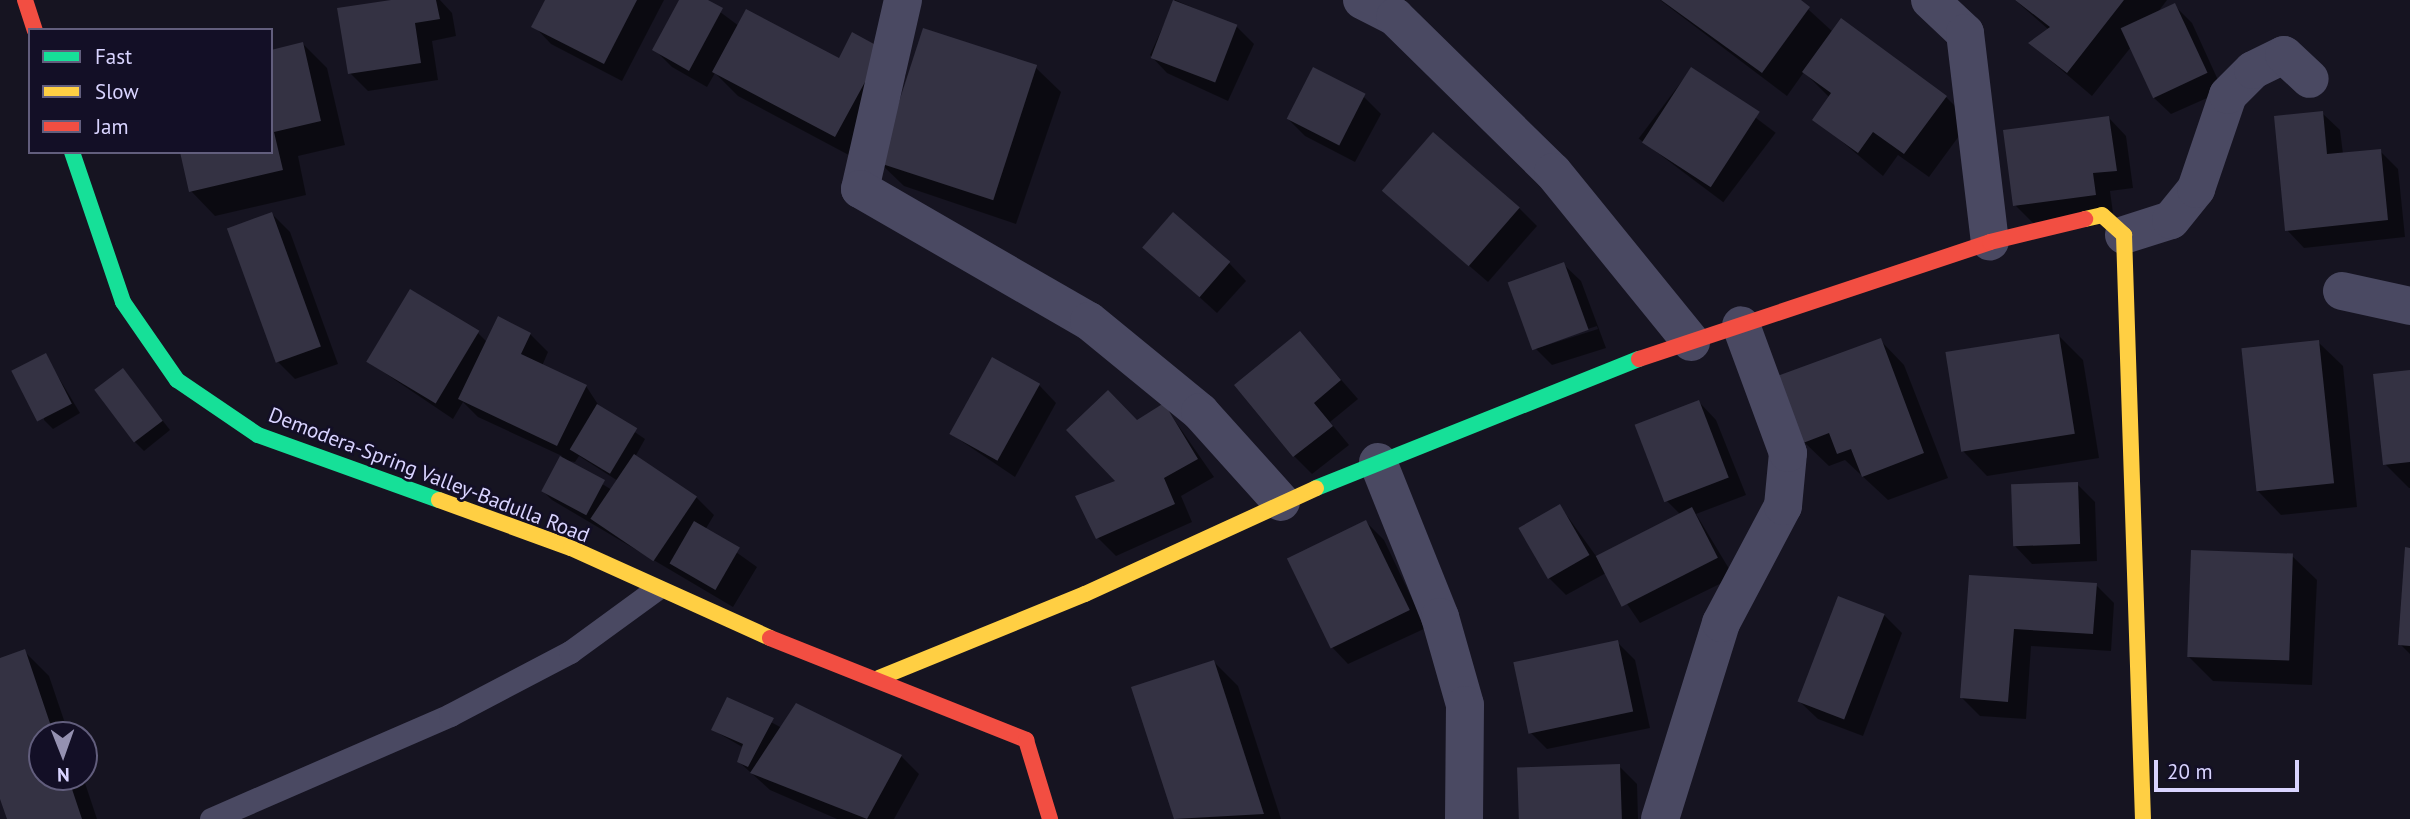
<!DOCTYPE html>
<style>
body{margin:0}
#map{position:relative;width:2410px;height:819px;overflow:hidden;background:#161421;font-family:"PT Sans",sans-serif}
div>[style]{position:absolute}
.shadow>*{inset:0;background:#0007;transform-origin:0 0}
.building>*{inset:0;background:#343243;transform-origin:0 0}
.lane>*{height:23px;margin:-11.5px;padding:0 11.5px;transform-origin:11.5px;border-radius:11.5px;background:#4a4962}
.street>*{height:38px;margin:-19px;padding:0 19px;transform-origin:19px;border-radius:19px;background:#4a4962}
.fast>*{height:16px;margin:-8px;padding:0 8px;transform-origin:8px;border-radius:8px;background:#16e098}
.slow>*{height:16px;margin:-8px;padding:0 8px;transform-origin:8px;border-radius:8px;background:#ffcf43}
.jam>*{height:16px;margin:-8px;padding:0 8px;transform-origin:8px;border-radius:8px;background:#f24e42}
span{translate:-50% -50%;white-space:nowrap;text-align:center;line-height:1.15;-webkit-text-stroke:5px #130f26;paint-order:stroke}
.street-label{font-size:21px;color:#d9d4ff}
.legend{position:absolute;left:28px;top:28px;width:245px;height:126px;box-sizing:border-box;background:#130f26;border:2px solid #625e7d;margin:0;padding:9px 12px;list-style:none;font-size:21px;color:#d9d4ff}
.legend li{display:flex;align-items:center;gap:14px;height:35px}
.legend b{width:35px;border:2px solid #625e7d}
.north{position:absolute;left:28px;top:721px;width:70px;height:70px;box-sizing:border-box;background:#130f26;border:2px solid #625e7d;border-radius:50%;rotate:179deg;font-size:19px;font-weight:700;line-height:28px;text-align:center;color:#d9d4ff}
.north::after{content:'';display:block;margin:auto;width:24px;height:32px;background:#9591b1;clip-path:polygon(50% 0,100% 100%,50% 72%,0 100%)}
.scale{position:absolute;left:2154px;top:760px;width:145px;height:32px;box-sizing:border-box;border:4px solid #d9d4ff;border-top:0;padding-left:9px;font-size:21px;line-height:24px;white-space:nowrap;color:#d9d4ff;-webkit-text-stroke:5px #130f26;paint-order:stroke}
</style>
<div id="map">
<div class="shadow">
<div style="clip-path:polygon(402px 0,440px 0,452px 13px,456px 36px,432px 41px,438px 80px,368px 91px,350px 73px)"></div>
<div style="clip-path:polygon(547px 0,664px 0,622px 81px,551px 44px,534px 26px)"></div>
<div style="clip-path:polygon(681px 0,704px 0,739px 26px,839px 60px,882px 50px,906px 75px,860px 161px,738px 96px,715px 73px,707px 87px,672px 67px,654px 49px)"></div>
<div style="clip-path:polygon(1175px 0,1236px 26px,1254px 44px,1228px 101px,1167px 73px,1150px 55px)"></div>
<div style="clip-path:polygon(1660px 0,1798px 0,1833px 32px,1946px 97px,1970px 121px,1929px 177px,1898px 155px,1883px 176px,1815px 119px,1830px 98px,1804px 72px,1787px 96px)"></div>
<div style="clip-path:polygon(2015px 0,2167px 0,2158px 12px,2174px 5px,2192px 23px,2223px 91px,2171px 114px,2153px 97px,2131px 47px,2092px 96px,2031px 44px,2049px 30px)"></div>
<div style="clip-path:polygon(924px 30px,1036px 68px,1061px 92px,1016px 224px,904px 186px,879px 162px)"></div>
<div style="clip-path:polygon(303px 44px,327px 68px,345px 145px,298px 156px,306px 195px,215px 216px,191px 191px,271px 152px,271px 51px)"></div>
<div style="left:1691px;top:69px;width:106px;height:87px;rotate:37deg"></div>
<div style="clip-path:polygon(1363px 96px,1381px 114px,1355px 162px,1305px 136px,1287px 118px)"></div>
<div style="clip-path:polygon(2322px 113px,2340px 130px,2343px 154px,2380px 151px,2398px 169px,2405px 237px,2304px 248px,2287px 230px)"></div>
<div style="clip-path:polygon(2109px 118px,2126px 136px,2133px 188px,2110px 191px,2113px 213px,2033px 223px,2015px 205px)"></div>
<div style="clip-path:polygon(1402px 208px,1519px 208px,1537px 226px,1488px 282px)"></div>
<div style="clip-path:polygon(272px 214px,290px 232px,338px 364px,295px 379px,277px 361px)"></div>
<div style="clip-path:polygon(1144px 247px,1229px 263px,1246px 281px,1217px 313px)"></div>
<div style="clip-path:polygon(evenodd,1563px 264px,1581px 281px,1606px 348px,1552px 365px,1534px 347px,1563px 264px,1597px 326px,1598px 329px,1541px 347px,1541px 344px,1597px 326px)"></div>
<div style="clip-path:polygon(evenodd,478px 333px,487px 342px,530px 334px,548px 352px,542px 366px,586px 386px,601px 409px,645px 439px,635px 457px,696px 497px,714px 515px,705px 530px,757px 567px,733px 607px,552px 500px,543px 491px,562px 456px,478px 417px,463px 402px,453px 419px,367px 361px,478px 333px,579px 456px,618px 481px,612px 490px,563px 460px,575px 462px,579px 456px)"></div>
<div style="clip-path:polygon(1300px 333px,1358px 399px,1330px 422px,1349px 445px,1312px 474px,1294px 456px)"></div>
<div style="clip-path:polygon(2058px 335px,2083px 360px,2099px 458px,1987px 476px,1963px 451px)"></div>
<div style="clip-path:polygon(1880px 340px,1904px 365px,1948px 478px,1888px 500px,1845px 460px,1829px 466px,1804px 442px)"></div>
<div style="clip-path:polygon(2318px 342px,2343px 366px,2357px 507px,2281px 515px,2257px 490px)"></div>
<div style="clip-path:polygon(45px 355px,80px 413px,53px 429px,44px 420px)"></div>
<div style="clip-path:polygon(123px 370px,170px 430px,144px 451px,135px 442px)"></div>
<div style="clip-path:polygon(2410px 371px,2410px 488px,2409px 488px,2385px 464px)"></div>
<div style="clip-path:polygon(1039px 385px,1056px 403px,1015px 477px,951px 434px)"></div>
<div style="clip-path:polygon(1699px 402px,1716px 420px,1746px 495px,1696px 514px,1734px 577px,1640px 623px,1606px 573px,1566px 595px,1548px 577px,1560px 506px,1596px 556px,1681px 515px,1666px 500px)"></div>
<div style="clip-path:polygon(1164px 405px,1214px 477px,1181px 496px,1192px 522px,1116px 556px,1098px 538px,1119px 482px)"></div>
<div style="clip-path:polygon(2077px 484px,2095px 502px,2097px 561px,2032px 564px,2015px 546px)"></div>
<div style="clip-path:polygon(1366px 522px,1384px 540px,1426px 628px,1348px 664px,1331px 646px,1290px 559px)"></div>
<div style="clip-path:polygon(2410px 549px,2410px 654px,2400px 644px)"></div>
<div style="clip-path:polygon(2292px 556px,2317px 580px,2312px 685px,2213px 681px,2189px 657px)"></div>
<div style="clip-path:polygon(1971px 577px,2096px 585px,2114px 603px,2111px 651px,2031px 646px,2026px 719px,1980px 716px,1962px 698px)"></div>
<div style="clip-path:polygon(1884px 615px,1902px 633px,1863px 736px,1818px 719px,1800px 702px)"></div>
<div style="clip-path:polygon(1617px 642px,1635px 660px,1650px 728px,1547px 749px,1529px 731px)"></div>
<div style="clip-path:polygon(24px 651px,49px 676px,69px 735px,42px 735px,42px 777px,83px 777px,97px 819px,9px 819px,0 794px,0 659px)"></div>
<div style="clip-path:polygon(1214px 662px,1238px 686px,1281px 819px,1176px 819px,1133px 688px)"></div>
<div style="clip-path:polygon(728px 699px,782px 728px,901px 756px,919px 774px,894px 819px,837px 819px,770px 790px,739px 762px,744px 748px,713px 730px)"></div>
<div style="clip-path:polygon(1619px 766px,1637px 784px,1638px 819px,1521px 819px)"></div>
</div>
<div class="building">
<div style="clip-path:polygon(391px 0,436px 0,440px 19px,415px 23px,421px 63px,348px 74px,337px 8px)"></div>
<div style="clip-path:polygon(545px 0,637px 0,604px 64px,531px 27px)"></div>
<div style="clip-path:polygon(679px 0,708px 0,723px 8px,689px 71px,652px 50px)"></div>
<div style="left:1173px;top:0;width:69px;height:62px;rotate:21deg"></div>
<div style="clip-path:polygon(1661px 0,1801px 0,1810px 7px,1762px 73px)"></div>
<div style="clip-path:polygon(2015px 0,2124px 0,2067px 73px,2028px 43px,2050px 27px)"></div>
<div style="left:2175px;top:3px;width:77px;height:60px;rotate:65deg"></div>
<div style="clip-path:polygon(746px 9px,839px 58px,852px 32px,883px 49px,835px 137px,712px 72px)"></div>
<div style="clip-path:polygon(1841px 18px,1947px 96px,1904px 154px,1873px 132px,1858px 153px,1812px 120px,1831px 93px,1802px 72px)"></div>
<div style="left:923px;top:28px;width:120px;height:142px;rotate:18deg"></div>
<div style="clip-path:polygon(303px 42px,321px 121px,274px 132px,283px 170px,189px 192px,180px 152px,271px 152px,271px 50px)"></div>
<div style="left:1313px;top:67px;width:59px;height:58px;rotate:27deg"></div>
<div style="left:1691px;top:67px;width:82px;height:90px;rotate:33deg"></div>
<div style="clip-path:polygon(2323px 111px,2327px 154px,2381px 149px,2388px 220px,2285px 231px,2274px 116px)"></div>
<div style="clip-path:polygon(2109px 116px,2117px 171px,2093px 173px,2096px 195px,2013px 206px,2003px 130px)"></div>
<div style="left:1433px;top:132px;width:115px;height:78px;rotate:41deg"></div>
<div style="left:272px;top:212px;width:143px;height:48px;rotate:70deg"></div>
<div style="left:1173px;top:212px;width:76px;height:47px;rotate:41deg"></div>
<div style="left:1564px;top:262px;width:72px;height:60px;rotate:70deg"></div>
<div style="left:410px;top:289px;width:81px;height:85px;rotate:31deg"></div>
<div style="clip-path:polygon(498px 316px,531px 333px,521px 354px,587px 385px,557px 446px,458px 399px)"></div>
<div style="clip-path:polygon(1300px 331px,1341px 380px,1314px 403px,1333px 426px,1293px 457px,1234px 385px)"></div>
<div style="left:2059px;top:334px;width:101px;height:115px;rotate:81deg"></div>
<div style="clip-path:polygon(1881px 338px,1924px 453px,1862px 477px,1851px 449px,1837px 454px,1829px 433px,1803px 443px,1777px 376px)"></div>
<div style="left:2319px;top:340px;width:144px;height:78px;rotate:84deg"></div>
<div style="left:46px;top:353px;width:57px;height:39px;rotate:63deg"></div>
<div style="left:992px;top:357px;width:55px;height:88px;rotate:29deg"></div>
<div style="left:123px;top:368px;width:66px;height:36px;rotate:53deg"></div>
<div style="clip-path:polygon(2410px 370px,2410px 462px,2383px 465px,2373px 374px)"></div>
<div style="clip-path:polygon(1108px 390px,1137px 420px,1164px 403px,1198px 459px,1164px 478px,1175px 504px,1096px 539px,1075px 496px,1115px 481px,1066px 430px)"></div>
<div style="left:1699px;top:400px;width:83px;height:69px;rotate:69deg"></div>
<div style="left:597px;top:404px;width:47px;height:53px;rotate:31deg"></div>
<div style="left:634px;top:454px;width:76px;height:78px;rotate:34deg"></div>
<div style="left:560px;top:456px;width:51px;height:40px;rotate:28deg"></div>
<div style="left:2078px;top:482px;width:62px;height:67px;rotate:88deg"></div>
<div style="left:1560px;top:504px;width:59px;height:48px;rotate:60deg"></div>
<div style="left:1692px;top:507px;width:57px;height:108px;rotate:63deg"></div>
<div style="left:1366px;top:520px;width:100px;height:88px;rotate:64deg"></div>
<div style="left:694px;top:521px;width:53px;height:49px;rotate:30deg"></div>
<div style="clip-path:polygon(2405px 547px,2410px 548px,2410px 646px,2398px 645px)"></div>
<div style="left:2191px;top:550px;width:102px;height:107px;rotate:2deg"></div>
<div style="clip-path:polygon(1969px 575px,2097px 583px,2093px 634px,2014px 629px,2008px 702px,1960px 698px)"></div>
<div style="left:1838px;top:596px;width:50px;height:113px;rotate:21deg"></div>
<div style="left:1618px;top:640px;width:73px;height:107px;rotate:78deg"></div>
<div style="clip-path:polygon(25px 649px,54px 735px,42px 735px,42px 777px,68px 777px,82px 819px,7px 819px,0 799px,0 658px)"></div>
<div style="clip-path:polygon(1214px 660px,1264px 814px,1174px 819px,1131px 687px)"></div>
<div style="clip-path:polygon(727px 697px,774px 718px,748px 767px,737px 762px,743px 744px,711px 730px)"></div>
<div style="clip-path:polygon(796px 703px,902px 755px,867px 819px,750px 773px)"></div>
<div style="left:1620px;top:764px;width:55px;height:103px;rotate:88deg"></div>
</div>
<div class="lane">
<div style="left:211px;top:819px;width:261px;rotate:-23.5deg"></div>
<div style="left:450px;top:715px;width:136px;rotate:-27.7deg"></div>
<div style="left:570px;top:652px;width:105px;rotate:-36.1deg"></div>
</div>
<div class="street">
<div style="left:903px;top:0;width:194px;rotate:102.8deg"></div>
<div style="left:860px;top:189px;width:264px;rotate:30deg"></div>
<div style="left:1089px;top:321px;width:144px;rotate:39.3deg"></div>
<div style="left:1200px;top:412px;width:121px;rotate:48deg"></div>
<div style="left:1362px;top:0;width:37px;rotate:27deg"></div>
<div style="left:1395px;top:17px;width:221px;rotate:44.5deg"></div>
<div style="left:1553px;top:172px;width:219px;rotate:50.9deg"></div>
<div style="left:1930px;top:0;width:48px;rotate:43.3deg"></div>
<div style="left:1965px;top:33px;width:210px;rotate:83.2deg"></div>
<div style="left:2124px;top:235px;width:49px;rotate:-17.7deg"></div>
<div style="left:2171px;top:220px;width:40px;rotate:-51deg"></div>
<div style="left:2196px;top:189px;width:99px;rotate:-71.2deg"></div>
<div style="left:2228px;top:95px;width:35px;rotate:-45deg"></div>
<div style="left:2253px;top:70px;width:34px;rotate:-26deg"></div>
<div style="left:2284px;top:55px;width:35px;rotate:43deg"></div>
<div style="left:2342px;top:291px;width:70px;rotate:12.4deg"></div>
<div style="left:1378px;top:462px;width:167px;rotate:68.2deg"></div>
<div style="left:1440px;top:617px;width:91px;rotate:74.1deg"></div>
<div style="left:1465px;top:705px;width:114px;rotate:90.5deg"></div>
<div style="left:1660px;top:819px;width:205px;rotate:-72.7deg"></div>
<div style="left:1721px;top:623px;width:132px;rotate:-62.1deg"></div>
<div style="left:1783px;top:506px;width:53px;rotate:-84.6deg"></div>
<div style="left:1788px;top:453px;width:136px;rotate:-110.2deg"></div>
</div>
<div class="fast">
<div style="left:72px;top:152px;width:158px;rotate:71.2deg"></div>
<div style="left:123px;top:302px;width:95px;rotate:55.3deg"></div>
<div style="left:177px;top:380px;width:98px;rotate:34.2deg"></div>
<div style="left:258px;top:435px;width:192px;rotate:19.8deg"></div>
<div style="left:1316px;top:488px;width:348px;rotate:-21.8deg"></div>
</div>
<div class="slow">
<div style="left:2085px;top:219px;width:17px;rotate:-13deg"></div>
<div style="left:2102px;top:215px;width:30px;rotate:42deg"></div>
<div style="left:2124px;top:235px;width:584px;rotate:88.14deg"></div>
<div style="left:439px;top:500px;width:140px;rotate:20deg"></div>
<div style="left:571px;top:548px;width:218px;rotate:24.3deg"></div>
<div style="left:879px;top:678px;width:222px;rotate:-22.2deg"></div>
<div style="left:1085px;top:594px;width:254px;rotate:-24.6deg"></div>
</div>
<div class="jam">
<div style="left:25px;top:0;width:32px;rotate:72deg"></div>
<div style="left:1639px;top:359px;width:370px;rotate:-18.4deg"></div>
<div style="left:1990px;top:242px;width:98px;rotate:-13.6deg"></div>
<div style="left:770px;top:638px;width:276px;rotate:21.7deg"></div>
<div style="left:1026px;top:740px;width:83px;rotate:73.1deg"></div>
</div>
<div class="street-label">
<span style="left:429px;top:475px;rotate:21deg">Demodera-Spring Valley-Badulla Road</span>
</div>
<ul class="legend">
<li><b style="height:9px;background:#16e098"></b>Fast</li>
<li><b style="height:9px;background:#ffcf43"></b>Slow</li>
<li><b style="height:9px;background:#f24e42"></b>Jam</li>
</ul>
<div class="north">N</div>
<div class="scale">20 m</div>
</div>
